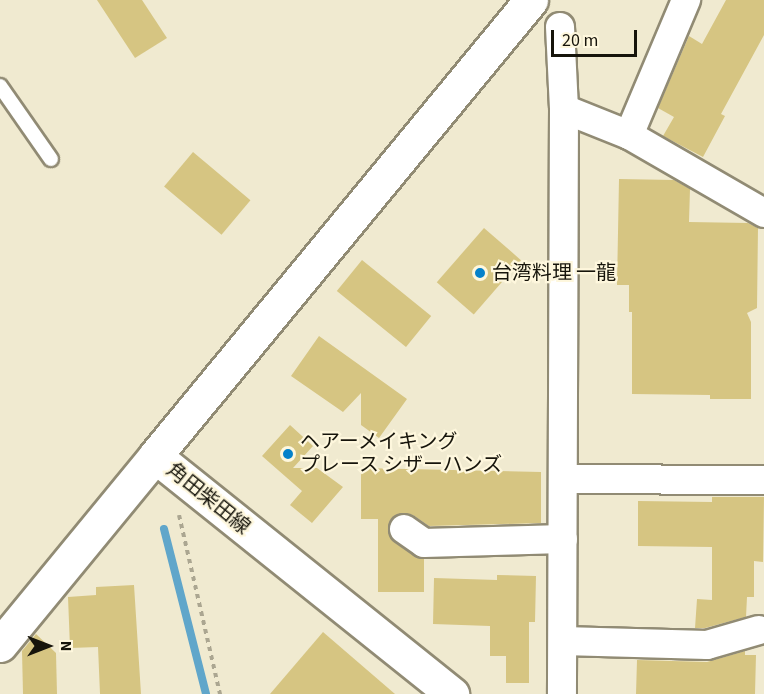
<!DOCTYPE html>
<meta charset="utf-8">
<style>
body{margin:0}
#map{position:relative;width:764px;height:694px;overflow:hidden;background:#f0ead0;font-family:"Source Sans 3","Noto Sans JP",sans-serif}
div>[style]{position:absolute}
.stream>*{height:8px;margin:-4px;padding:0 4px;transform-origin:4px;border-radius:4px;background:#60a6ca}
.building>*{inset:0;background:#d6c582;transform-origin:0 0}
.path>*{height:4px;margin-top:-2px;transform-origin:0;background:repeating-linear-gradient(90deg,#aba691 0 4.5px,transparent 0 9px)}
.roads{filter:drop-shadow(2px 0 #918b74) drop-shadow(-2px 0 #918b74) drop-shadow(0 2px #918b74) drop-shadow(0 -2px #918b74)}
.service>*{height:14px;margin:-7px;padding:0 7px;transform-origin:7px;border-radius:7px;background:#fff}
.minor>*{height:28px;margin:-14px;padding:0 14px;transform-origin:14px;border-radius:14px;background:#fff}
.tertiary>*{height:33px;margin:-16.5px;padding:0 16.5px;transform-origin:16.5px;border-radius:16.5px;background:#fff}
.secondary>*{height:33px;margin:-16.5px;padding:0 16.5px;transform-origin:16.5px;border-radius:16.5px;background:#fff}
.dots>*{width:16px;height:16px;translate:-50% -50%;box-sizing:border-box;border:3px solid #fef7dd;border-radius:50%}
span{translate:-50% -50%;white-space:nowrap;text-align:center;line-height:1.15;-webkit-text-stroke:4.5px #fef7dd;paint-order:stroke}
.poi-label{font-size:20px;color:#16140b}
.left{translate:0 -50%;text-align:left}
.street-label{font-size:20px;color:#16140b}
.north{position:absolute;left:18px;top:616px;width:60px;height:60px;-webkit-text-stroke:4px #fef7dd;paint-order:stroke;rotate:90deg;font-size:16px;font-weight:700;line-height:24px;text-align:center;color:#16140b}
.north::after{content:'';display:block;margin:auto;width:21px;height:27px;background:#16140b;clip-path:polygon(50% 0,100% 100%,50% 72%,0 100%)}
.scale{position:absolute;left:551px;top:30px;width:86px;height:27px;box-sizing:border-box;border:3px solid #16140b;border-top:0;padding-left:8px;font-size:18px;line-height:21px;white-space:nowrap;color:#16140b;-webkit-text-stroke:4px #fef7dd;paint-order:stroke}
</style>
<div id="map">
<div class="stream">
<div style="left:164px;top:529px;width:170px;rotate:75.7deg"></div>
</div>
<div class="building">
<div style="clip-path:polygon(97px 0,142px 0,167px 38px,135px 58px)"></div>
<div style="clip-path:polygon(726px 0,764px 0,764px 35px,721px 114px,725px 116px,703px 157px,663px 136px,674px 117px,658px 108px,689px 36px,702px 44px)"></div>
<div style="left:193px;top:152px;width:75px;height:45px;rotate:40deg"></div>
<div style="clip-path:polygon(619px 179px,674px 180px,690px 189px,689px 222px,748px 223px,758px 228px,757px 308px,747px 313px,751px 322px,751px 399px,710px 399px,710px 395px,632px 394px,632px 312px,629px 312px,629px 285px,617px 285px)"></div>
<div style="left:484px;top:228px;width:49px;height:72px;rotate:41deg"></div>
<div style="left:362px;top:260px;width:89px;height:40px;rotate:39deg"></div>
<div style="clip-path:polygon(319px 336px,407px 399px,379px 438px,361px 425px,361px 393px,343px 412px,291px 376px)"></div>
<div style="clip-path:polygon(290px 425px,313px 446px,293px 468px,317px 468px,343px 487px,312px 523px,290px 505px,302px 491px,262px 456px)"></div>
<div style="clip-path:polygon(361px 468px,541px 472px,541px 523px,429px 526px,413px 515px,398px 514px,390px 520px,389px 535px,415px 557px,424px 559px,424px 592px,378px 592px,378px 519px,361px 519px)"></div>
<div style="clip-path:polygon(712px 497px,764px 497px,763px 562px,754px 561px,754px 597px,747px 597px,746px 617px,705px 628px,695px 628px,697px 599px,712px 600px,712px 547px,638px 546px,638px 501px,712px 502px)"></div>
<div style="clip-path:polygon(497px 575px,536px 576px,535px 622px,529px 622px,529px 683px,506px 683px,506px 656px,490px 656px,490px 626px,433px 624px,434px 578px,497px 580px)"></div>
<div style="clip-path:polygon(134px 585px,141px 694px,100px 694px,98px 647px,70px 648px,68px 597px,96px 595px,96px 587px)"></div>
<div style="clip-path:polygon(323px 632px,395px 694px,270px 694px)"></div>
<div style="clip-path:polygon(36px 634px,56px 653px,57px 694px,23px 694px,22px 651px)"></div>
<div style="clip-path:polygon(745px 651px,745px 655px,756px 655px,755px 694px,636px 694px,637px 660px,707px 662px)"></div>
</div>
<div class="path">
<div style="left:179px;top:515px;width:184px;rotate:77.1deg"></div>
</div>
<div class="roads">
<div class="service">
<div style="left:0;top:86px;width:89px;rotate:55.1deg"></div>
</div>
<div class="minor">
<div style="left:560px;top:27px;width:82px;rotate:87.2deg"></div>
<div style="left:564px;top:109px;width:585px;rotate:90.2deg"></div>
<div style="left:564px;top:109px;width:70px;rotate:21.8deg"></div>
<div style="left:629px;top:135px;width:156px;rotate:30deg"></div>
<div style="left:629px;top:135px;width:147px;rotate:-67.1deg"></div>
<div style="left:564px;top:479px;width:200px;rotate:0.3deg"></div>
<div style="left:404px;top:529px;width:24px;rotate:35deg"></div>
<div style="left:424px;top:543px;width:139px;rotate:-1.6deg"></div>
<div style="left:563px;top:641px;width:144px;rotate:1.6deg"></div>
<div style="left:707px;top:645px;width:54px;rotate:-16.1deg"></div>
</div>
<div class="tertiary">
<div style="left:155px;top:456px;width:591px;rotate:-50.49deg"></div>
</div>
<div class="secondary">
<div style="left:0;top:645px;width:244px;rotate:-50.6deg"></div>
<div style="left:155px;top:456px;width:381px;rotate:38.7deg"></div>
</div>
</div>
<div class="dots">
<div style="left:480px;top:273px;background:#0682ca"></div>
<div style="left:288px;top:454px;background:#0682ca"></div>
</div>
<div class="poi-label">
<span class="left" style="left:492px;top:273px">台湾料理 一龍</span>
<span class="left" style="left:300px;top:454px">ヘアーメイキング<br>プレース シザーハンズ</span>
</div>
<div class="street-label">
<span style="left:208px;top:499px;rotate:39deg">角田柴田線</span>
</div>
<div class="north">N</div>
<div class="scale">20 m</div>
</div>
